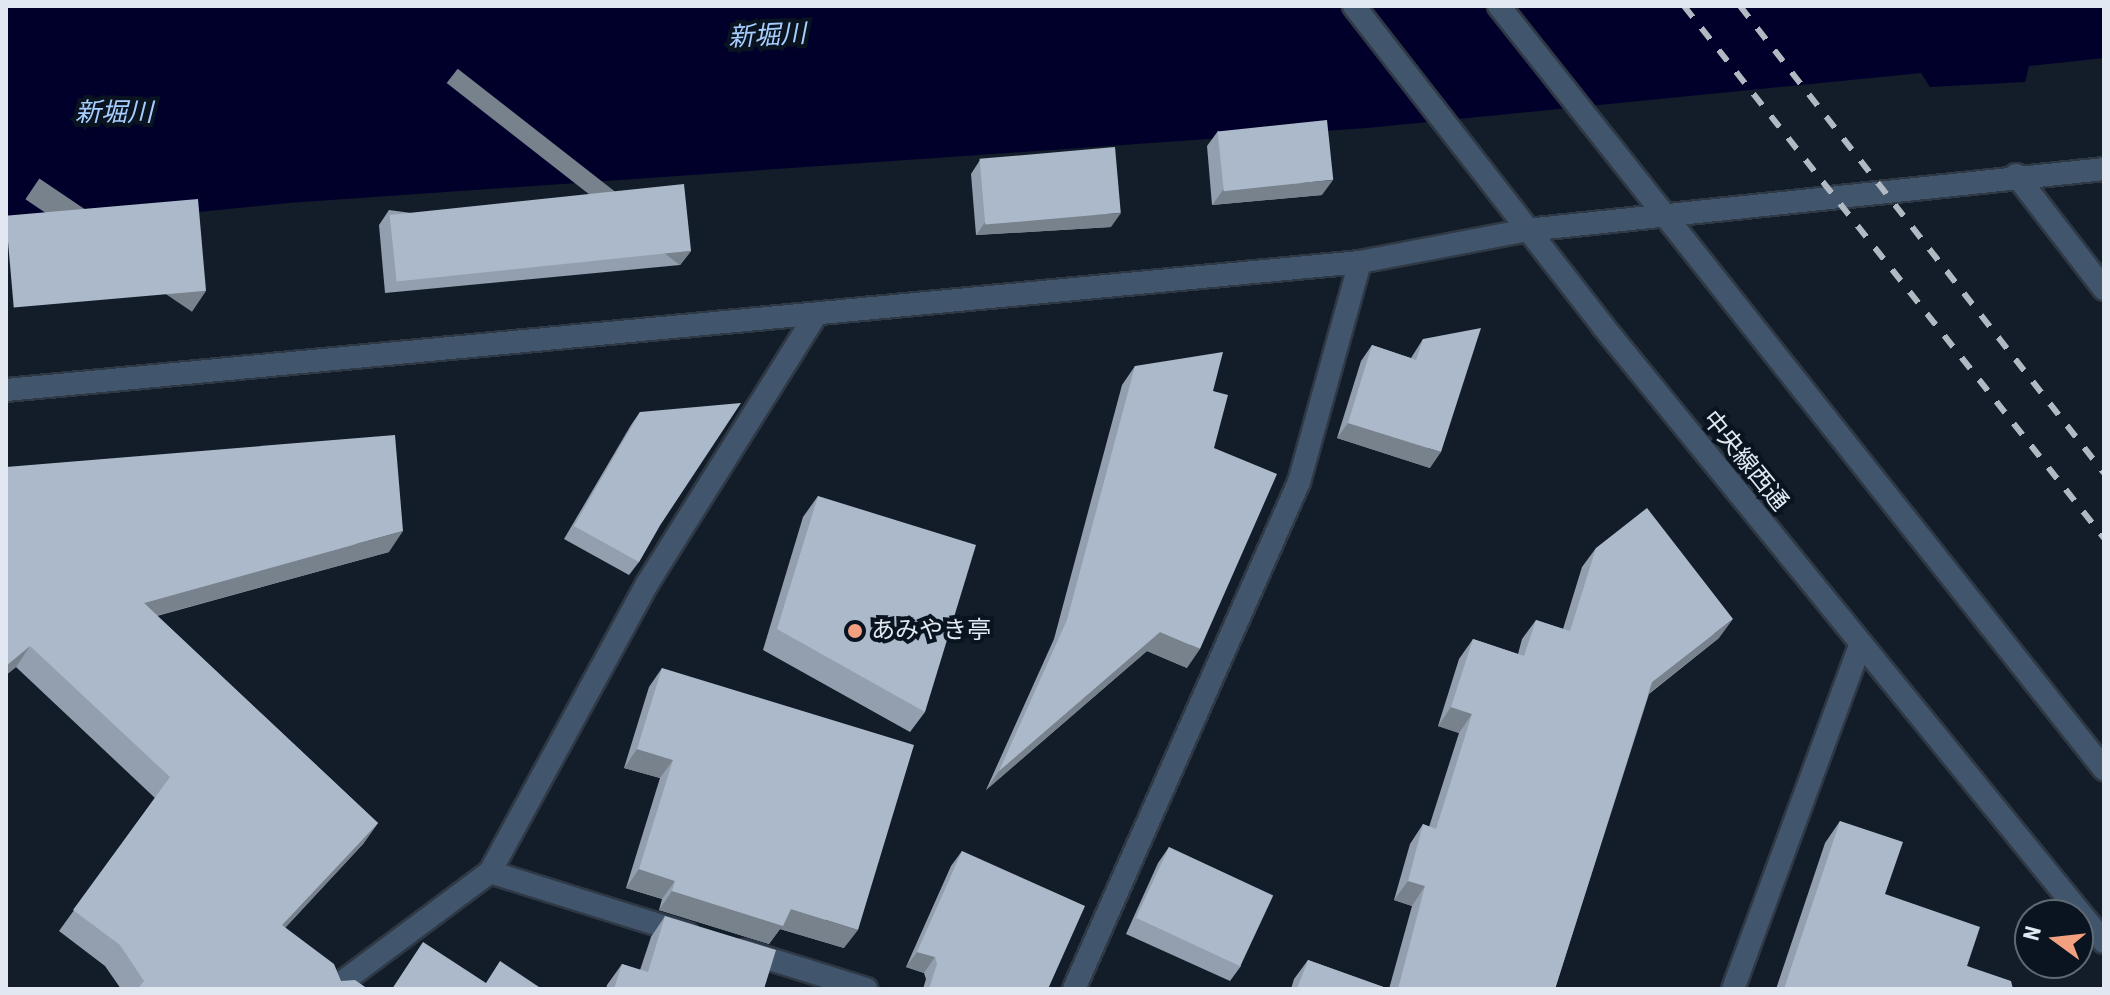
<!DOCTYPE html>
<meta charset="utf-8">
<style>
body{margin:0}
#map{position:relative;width:2110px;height:995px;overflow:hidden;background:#121d29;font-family:"Roboto Condensed","Noto Sans JP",sans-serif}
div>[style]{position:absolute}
.water>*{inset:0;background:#00002b}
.roads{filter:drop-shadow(2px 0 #2f3945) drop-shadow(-2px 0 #2f3945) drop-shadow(0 2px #2f3945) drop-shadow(0 -2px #2f3945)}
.minor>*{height:22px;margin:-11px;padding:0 11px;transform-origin:11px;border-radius:11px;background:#41556c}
.tertiary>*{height:22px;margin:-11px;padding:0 11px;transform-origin:11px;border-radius:11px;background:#41556c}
.rail>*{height:6px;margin-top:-3px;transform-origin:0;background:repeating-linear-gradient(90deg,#b1b9c3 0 14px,transparent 0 28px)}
.wall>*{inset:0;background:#939fae}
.shaded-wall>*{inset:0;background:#78828d;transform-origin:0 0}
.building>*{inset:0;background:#abb9ca;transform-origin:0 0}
.dots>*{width:22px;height:22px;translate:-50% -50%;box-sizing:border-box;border:4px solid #091420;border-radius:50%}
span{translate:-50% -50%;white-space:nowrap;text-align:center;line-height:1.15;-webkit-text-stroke:8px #091420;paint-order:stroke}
.street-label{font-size:24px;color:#e1e8f1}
.poi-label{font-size:24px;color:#e1e8f1}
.left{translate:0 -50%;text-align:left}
.water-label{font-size:26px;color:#a7cefe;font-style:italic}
.frame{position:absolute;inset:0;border:8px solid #e1e8f1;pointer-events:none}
.north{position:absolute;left:2014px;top:899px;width:80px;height:80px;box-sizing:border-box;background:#091420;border:2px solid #5f6974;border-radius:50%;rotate:285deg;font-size:22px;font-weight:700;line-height:32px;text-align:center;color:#e1e8f1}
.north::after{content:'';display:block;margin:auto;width:28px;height:36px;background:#f2a07f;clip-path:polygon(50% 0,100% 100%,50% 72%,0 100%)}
</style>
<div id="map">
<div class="water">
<div style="clip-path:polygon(6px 6px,2104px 6px,2104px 58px,2029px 66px,2025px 82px,1930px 87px,1921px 73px,1367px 128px,288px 203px,6px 231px)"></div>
</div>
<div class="roads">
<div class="minor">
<div style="left:490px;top:872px;width:207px;rotate:17.4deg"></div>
<div style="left:744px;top:951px;width:128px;rotate:17.3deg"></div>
<div style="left:333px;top:989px;width:196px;rotate:-36.7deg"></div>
<div style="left:490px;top:872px;width:328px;rotate:-61.4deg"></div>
<div style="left:647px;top:584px;width:314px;rotate:-57.9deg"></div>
<div style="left:1074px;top:989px;width:555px;rotate:-66.07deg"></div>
<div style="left:1299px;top:482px;width:228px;rotate:-74.5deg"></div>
<div style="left:1733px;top:989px;width:366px;rotate:-69.7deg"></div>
</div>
<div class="tertiary">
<div style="left:1354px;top:6px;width:404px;rotate:52.1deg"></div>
<div style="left:1602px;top:325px;width:795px;rotate:50.87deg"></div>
<div style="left:1499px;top:6px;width:974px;rotate:51.59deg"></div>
<div style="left:2016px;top:175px;width:144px;rotate:52.3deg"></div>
<div style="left:6px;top:390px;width:1360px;rotate:-5.4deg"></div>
<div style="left:1360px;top:262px;width:170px;rotate:-10.8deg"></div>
<div style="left:1527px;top:230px;width:580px;rotate:-6.03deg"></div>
</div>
</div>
<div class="rail">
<div style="left:1684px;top:6px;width:678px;rotate:51.71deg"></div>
<div style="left:1740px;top:6px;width:592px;rotate:52.07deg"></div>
</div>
<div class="wall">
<div style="clip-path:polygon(1218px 131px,1322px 195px,1212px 205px,1207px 146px)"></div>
<div style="clip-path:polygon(980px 160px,1111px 227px,976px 235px,971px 174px)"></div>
<div style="clip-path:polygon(389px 210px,691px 251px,680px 265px,385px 293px,379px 225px)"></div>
<div style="clip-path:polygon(1423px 339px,1430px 468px,1337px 438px,1361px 361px,1372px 345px,1411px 358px)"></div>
<div style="clip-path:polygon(1135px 366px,1213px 391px,1214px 448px,1187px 668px,1147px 651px,986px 790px,1054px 639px,1122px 385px)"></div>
<div style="clip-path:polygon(640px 412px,659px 527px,639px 562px,629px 575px,564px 539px,631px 425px)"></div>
<div style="clip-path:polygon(6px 467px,389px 552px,157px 616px,378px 823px,363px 844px,285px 928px,341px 981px,368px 989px,121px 989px,105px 966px,59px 931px,155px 798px,16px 667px,6px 675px)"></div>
<div style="clip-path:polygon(818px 496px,925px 712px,910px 732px,763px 650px,803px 517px)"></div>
<div style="clip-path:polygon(1596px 548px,1719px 638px,1649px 694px,1555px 989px,1291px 989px,1294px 979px,1308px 960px,1389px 989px,1412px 906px,1394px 900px,1410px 844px,1423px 824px,1429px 827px,1459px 733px,1438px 726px,1459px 659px,1473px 639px,1518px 654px,1522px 639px,1536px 620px,1563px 629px,1582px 567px)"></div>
<div style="clip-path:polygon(662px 668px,844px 948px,780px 929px,769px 944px,659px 910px,662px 899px,626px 888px,660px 778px,624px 768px,649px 687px)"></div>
<div style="clip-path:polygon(1840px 821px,1885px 894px,1967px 966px,2013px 989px,1776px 989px,1825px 843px)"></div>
<div style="clip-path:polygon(1169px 847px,1241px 966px,1230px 981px,1126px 934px,1158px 863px)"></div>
<div style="clip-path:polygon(962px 851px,1048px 989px,923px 989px,926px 979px,924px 973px,906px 967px,951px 866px)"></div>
<div style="clip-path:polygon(665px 916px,764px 989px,606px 989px,607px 985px,622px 964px,640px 970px,651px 937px)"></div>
</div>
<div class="shaded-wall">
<div style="clip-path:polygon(1333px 180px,1322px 195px,1212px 205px,1223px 190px)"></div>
<div style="clip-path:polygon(1121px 213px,1111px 227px,976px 235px,986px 221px)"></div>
<div style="left:691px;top:251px;width:18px;height:296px;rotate:128deg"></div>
<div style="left:206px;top:291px;width:25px;height:201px;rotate:124deg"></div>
<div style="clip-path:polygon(1348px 423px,1441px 452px,1430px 468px,1337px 438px)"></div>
<div style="clip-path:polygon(403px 531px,389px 552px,129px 623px,144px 603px)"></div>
<div style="clip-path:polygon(1733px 619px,1719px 638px,1639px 701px,1652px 682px)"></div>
<div style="clip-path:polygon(1160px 632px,1200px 649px,1187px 668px,1147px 651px,986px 790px,999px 771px)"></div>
<div style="clip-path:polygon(30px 646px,16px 667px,6px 675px,7px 665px)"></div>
<div style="clip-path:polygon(1451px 707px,1472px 714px,1459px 733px,1438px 726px)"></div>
<div style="clip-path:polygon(637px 749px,673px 760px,660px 778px,624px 768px)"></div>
<div style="clip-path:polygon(378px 823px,363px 844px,268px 946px,282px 925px)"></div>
<div style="clip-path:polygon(639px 869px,675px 881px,662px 899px,626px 888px)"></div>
<div style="clip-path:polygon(1408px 881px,1425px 886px,1412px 906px,1394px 900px)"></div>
<div style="clip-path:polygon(672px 891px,791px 909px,858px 930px,844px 948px,780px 929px,769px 944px,659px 910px)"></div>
<div style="clip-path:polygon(917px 952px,935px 957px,924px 973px,906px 967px)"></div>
</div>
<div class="building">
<div style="left:1327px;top:120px;width:60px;height:110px;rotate:84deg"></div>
<div style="left:1115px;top:147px;width:66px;height:136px;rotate:85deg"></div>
<div style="left:684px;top:184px;width:67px;height:296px;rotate:84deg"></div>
<div style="left:198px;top:199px;width:92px;height:193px;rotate:85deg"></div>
<div style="clip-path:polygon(1481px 328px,1441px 452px,1348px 423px,1372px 345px,1416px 360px,1423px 339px)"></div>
<div style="clip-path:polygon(1223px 352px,1213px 391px,1228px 395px,1214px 448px,1277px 474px,1200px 649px,1160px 632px,999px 771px,1067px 620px,1135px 366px)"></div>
<div style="clip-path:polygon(741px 403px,659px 527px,639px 562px,574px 526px,640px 412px)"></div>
<div style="clip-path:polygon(395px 435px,403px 531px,144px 603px,378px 823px,282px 925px,334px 964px,341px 981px,355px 980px,368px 989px,138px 989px,144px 981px,120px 945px,73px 910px,170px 777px,30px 646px,7px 665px,6px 664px,6px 467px)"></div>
<div style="clip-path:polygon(818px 496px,976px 545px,925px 712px,777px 629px)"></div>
<div style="clip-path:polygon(1647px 508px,1733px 619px,1652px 682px,1555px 989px,1398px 989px,1425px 886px,1408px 881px,1423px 824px,1436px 829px,1472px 714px,1451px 707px,1473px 639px,1524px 656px,1536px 620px,1570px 631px,1596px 548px)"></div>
<div style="clip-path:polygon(662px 668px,914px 745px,858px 930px,791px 909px,783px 926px,672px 891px,675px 881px,639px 869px,673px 760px,637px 749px)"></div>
<div style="clip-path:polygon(1840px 821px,1903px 842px,1885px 894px,1980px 927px,1967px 966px,2011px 981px,2013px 989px,1784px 989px)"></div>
<div style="left:1169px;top:847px;width:115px;height:78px;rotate:25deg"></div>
<div style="clip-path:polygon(962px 851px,1085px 906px,1048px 989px,929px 989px,937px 964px,935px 957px,917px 952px)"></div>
<div style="clip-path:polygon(665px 916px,776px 950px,764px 989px,614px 989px,622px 964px,648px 972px)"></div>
<div style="clip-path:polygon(423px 942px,486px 983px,500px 961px,542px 989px,392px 989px)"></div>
<div style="clip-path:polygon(1308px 960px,1389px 989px,1297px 989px)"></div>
</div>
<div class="dots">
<div style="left:855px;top:631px;background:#f2a07f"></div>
</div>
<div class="street-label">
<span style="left:1745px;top:461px;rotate:51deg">中央線西通</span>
</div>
<div class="poi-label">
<span class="left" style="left:871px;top:631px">あみやき亭</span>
</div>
<div class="water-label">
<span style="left:767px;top:36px;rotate:-3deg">新堀川</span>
<span style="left:114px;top:113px">新堀川</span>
</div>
<div class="frame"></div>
<div class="north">N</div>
</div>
